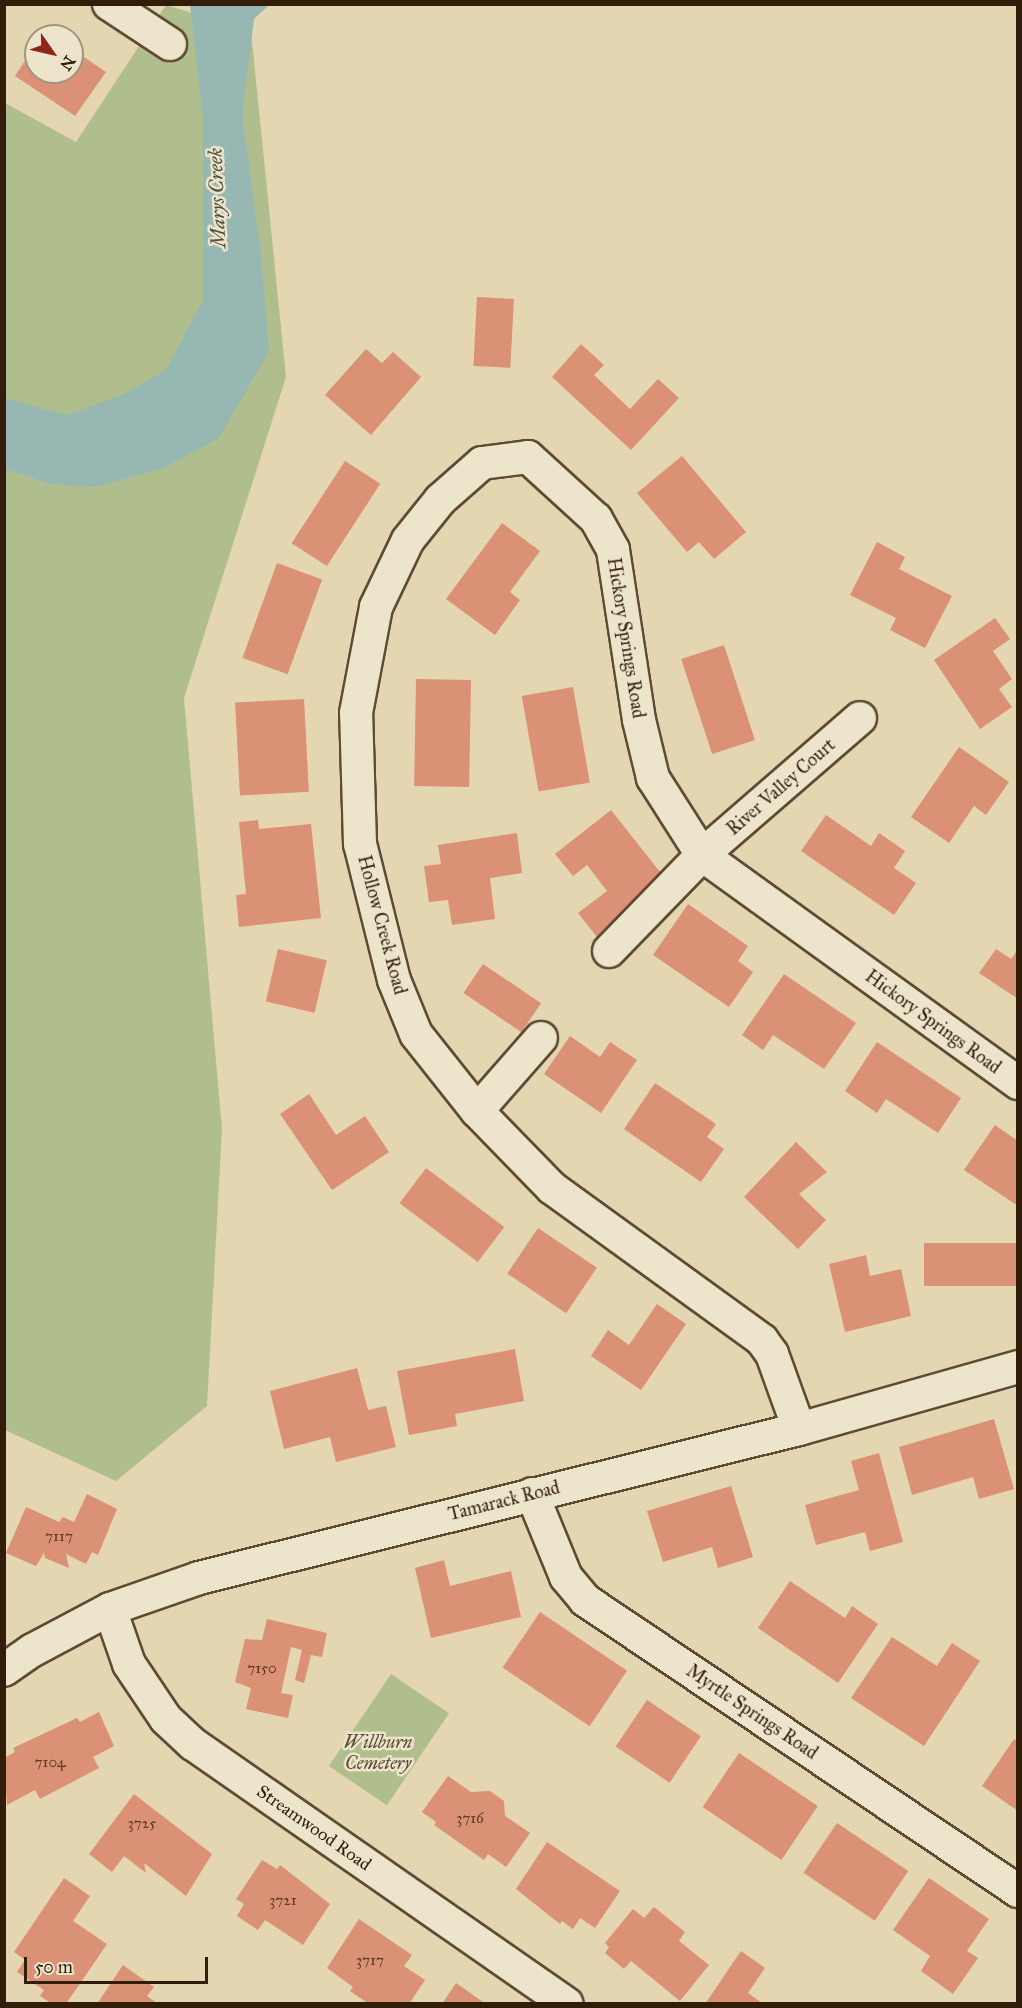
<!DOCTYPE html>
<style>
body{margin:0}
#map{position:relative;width:1022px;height:2008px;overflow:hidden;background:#e4d6b0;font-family:"IM FELL Great Primer",serif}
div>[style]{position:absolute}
.green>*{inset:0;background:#b0be8e;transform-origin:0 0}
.water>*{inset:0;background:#97b8b2}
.building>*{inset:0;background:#db9176;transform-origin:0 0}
.roads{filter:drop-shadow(2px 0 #5e4b34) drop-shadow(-2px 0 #5e4b34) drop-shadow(0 2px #5e4b34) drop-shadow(0 -2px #5e4b34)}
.minor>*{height:32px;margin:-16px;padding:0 16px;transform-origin:16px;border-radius:16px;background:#ede4cc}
span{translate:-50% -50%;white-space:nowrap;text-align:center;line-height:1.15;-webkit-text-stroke:5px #ede4cc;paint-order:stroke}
.number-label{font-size:15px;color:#5c3a25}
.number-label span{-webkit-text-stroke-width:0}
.street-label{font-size:18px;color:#321d0a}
.park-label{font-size:18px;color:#584d32;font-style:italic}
.water-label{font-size:20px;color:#504c3c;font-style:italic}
.frame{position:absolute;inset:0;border:6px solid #321d0a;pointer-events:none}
.north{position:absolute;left:24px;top:24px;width:60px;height:60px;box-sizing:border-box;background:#ede4cc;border:2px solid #a2947e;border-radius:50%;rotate:124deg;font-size:16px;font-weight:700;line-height:24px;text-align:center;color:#321d0a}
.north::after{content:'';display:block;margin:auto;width:21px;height:27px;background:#8f2418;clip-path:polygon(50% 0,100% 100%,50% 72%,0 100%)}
.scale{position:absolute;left:24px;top:1957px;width:184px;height:27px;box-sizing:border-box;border:3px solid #321d0a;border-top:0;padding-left:8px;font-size:18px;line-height:21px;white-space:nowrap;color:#321d0a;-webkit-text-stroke:4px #ede4cc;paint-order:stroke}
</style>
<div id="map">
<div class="green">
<div style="clip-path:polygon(166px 5px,251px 31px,286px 377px,184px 698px,222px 1129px,207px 1406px,116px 1481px,5px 1430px,5px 103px,76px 142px)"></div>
<div style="left:391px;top:1674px;width:70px;height:111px;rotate:34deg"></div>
</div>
<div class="water">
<div style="clip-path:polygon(190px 5px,269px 5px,254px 19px,242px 114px,261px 254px,269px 352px,218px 439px,163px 468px,95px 487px,51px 484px,5px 469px,5px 398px,66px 415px,122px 395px,166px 370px,203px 300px,203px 119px)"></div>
</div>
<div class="building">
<div style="clip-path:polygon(36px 44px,36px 72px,72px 72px,72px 49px,106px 72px,75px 116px,15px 76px)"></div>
<div style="left:477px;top:297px;width:37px;height:69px;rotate:3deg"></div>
<div style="clip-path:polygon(581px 344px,604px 365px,594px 375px,630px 409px,658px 379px,679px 398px,631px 450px,552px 377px)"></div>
<div style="clip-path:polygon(366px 349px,382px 363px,393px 352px,421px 377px,371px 435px,325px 395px)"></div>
<div style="clip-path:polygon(682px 456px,746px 532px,714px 559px,699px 542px,687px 552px,637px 493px)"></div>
<div style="left:345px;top:461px;width:42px;height:98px;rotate:33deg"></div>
<div style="clip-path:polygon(502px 523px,540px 551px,510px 592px,520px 600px,495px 635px,446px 599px)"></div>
<div style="clip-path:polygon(877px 542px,905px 557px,899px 569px,952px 596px,925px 648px,890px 630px,896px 618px,850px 595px)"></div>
<div style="left:277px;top:563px;width:48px;height:101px;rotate:20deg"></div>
<div style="clip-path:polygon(995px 618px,1010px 639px,993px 651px,1012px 679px,999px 689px,1012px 707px,980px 729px,934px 660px)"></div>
<div style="left:724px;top:645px;width:100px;height:45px;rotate:72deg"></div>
<div style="left:416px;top:679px;width:55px;height:107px;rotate:1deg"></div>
<div style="left:573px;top:687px;width:97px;height:52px;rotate:80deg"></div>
<div style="left:304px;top:699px;width:93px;height:69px;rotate:87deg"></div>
<div style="clip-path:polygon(959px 747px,1009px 782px,986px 815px,974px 806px,949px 843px,911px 817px)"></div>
<div style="clip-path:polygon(611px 810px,668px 882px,597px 937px,578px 913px,607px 891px,587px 865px,573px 876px,555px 854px)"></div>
<div style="clip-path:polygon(826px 815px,871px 846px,879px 833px,905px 851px,894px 868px,916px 883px,894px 915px,801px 851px)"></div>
<div style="clip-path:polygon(258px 820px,259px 829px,311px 824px,321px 918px,239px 927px,236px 895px,246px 894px,239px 822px)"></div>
<div style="clip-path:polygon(517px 833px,522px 873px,490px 878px,495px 919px,452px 925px,448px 900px,429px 902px,424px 866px,441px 864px,438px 845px)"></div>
<div style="clip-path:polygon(688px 904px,748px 946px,738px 961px,753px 972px,729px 1007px,653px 955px)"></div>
<div style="left:278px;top:949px;width:50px;height:54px;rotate:13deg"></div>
<div style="clip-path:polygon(996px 949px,1011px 959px,1018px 949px,1018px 999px,979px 973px)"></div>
<div style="left:483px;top:964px;width:70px;height:35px;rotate:34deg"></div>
<div style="clip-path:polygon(784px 974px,856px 1023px,824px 1069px,773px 1035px,763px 1050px,742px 1035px)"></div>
<div style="clip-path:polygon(570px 1036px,600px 1057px,610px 1042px,637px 1060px,601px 1113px,544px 1074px)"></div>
<div style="clip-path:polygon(877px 1042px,961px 1098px,938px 1133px,886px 1099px,877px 1113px,845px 1091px)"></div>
<div style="clip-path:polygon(655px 1083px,716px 1124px,707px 1137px,724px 1149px,701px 1182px,624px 1129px)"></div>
<div style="clip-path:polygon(309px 1094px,336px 1135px,365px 1116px,389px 1152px,332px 1190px,280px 1114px)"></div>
<div style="clip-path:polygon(995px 1125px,1018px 1141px,1018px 1206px,964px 1170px)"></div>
<div style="clip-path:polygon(796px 1142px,827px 1172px,799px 1194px,826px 1220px,798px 1249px,744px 1197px)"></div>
<div style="left:426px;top:1168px;width:98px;height:44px;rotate:37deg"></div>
<div style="left:538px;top:1228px;width:71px;height:55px;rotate:34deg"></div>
<div style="left:1018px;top:1243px;width:43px;height:94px;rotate:90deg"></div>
<div style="clip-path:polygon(866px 1255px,870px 1276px,901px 1269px,911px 1316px,845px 1332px,829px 1264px)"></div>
<div style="clip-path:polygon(657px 1304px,686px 1324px,641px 1390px,591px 1356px,608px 1330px,629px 1345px)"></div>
<div style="clip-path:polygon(515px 1349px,524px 1401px,455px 1414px,457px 1426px,409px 1435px,397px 1371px)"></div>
<div style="clip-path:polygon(357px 1368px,368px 1410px,386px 1406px,396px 1447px,336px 1462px,330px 1437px,284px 1449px,270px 1391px)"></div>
<div style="clip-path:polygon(994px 1419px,1014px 1489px,979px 1499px,973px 1477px,912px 1495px,899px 1447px)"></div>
<div style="clip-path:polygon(879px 1453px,903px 1542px,870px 1551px,865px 1532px,816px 1545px,805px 1505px,859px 1490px,851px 1461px)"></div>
<div style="clip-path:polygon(731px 1486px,753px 1557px,718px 1568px,712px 1547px,663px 1562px,647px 1511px)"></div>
<div style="clip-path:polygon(87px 1494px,117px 1509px,98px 1555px,92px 1552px,86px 1564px,66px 1554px,69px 1568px,45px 1558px,44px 1553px,36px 1566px,6px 1553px,26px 1507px,59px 1522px,63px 1517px,74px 1522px)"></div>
<div style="clip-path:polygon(444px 1560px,450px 1586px,511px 1571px,521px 1617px,431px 1638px,415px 1568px)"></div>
<div style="clip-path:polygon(790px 1581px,845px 1618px,852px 1606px,878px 1624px,838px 1683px,758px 1628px)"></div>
<div style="left:540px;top:1612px;width:105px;height:67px;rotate:34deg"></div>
<div style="clip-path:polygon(267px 1619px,327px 1633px,322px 1657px,311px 1655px,304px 1683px,295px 1680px,302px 1650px,291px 1647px,281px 1693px,293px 1695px,288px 1718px,246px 1709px,251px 1688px,235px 1682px,245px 1639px,262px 1640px)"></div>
<div style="clip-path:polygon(892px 1637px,937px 1666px,952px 1643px,980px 1661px,924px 1746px,851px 1698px)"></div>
<div style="left:647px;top:1700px;width:65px;height:56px;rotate:34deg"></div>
<div style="clip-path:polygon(99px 1712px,114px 1746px,93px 1757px,99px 1768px,40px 1799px,35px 1790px,7px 1805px,4px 1758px,15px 1752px,13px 1748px,77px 1718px,80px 1722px)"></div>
<div style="clip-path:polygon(1014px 1739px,1018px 1741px,1018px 1811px,982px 1786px)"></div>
<div style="left:739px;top:1753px;width:95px;height:65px;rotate:34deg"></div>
<div style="clip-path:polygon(448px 1776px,471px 1792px,490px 1791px,504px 1801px,505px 1816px,530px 1833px,506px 1867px,488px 1854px,484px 1860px,434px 1825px,436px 1822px,422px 1812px)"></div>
<div style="clip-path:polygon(134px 1794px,212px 1854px,186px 1896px,144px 1863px,146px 1873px,124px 1856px,112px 1872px,89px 1854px)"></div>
<div style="left:837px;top:1823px;width:86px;height:60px;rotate:34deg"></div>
<div style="clip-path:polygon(547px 1842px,620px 1891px,595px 1928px,580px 1918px,573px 1929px,562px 1921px,560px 1924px,516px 1889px)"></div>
<div style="clip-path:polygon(262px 1860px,277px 1869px,280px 1865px,330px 1904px,303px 1945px,265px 1920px,258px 1930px,237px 1916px,244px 1904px,236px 1899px)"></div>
<div style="clip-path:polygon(64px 1878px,90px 1896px,73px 1921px,107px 1944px,66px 2004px,52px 2004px,40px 1996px,44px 1990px,17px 1972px,25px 1960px,14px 1952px)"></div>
<div style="clip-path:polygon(929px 1878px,989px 1919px,967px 1951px,978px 1958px,953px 1994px,921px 1971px,930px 1956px,893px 1930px)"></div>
<div style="clip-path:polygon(654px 1907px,685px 1932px,679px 1941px,709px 1965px,680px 2001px,631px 1961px,624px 1969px,605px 1953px,609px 1947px,605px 1943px,633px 1909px,644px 1918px)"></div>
<div style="clip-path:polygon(359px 1919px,412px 1955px,404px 1966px,425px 1980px,409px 2004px,369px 2004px,350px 1991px,353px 1987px,327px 1968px)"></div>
<div style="clip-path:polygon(741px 1951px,765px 1968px,748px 1993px,763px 2004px,705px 2004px)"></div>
<div style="clip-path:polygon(123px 1965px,154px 1987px,147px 1996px,158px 2004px,97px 2004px)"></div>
<div style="clip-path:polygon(456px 1983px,486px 2004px,442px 2004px)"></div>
</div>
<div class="roads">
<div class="minor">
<div style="left:109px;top:4px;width:73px;rotate:33.3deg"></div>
<div style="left:609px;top:951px;width:134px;rotate:-45.9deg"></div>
<div style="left:702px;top:855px;width:209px;rotate:-40.9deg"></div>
<div style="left:477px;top:1111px;width:97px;rotate:-48.8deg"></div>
<div style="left:799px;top:1429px;width:80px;rotate:-109.8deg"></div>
<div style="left:772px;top:1354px;width:17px;rotate:-126deg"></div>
<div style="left:762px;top:1340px;width:259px;rotate:-144.1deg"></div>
<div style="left:552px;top:1188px;width:107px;rotate:-134.2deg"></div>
<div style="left:477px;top:1111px;width:98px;rotate:-128.4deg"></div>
<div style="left:416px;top:1034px;width:58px;rotate:-112.2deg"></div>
<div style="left:394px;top:980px;width:140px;rotate:-104deg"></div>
<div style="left:360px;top:844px;width:131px;rotate:-91.7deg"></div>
<div style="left:356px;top:713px;width:108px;rotate:-79.3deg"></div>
<div style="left:376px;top:607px;width:74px;rotate:-64.5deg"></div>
<div style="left:408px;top:540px;width:51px;rotate:-51.3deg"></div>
<div style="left:440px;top:500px;width:56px;rotate:-41.4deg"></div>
<div style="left:482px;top:463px;width:46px;rotate:-7.4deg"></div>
<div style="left:528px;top:457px;width:92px;rotate:42.4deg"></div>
<div style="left:596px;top:519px;width:35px;rotate:61deg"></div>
<div style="left:613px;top:550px;width:172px;rotate:81.3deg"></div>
<div style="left:639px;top:720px;width:60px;rotate:76.4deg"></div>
<div style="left:653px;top:778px;width:91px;rotate:57.5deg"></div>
<div style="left:702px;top:855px;width:390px;rotate:35.8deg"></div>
<div style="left:532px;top:1494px;width:90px;rotate:67.7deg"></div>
<div style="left:566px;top:1577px;width:30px;rotate:50deg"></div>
<div style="left:585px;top:1600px;width:522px;rotate:33.9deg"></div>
<div style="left:110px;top:1609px;width:58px;rotate:70.9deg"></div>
<div style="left:129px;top:1664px;width:66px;rotate:56.1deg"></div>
<div style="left:166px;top:1719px;width:37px;rotate:43deg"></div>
<div style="left:193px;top:1744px;width:455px;rotate:34.8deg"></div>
<div style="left:4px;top:1670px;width:35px;rotate:-35deg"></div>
<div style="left:33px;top:1650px;width:87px;rotate:-28deg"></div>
<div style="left:110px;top:1609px;width:94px;rotate:-19.2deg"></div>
<div style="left:199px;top:1578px;width:618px;rotate:-13.95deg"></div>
<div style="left:799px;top:1429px;width:228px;rotate:-15.8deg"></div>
</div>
</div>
<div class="number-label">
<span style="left:59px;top:1537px">7117</span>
<span style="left:262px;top:1669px">7150</span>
<span style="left:50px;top:1763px">7104</span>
<span style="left:470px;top:1819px">3716</span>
<span style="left:142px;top:1824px">3725</span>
<span style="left:283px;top:1901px">3721</span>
<span style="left:370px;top:1961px">3717</span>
</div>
<div class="street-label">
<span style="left:626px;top:638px;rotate:81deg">Hickory Springs Road</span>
<span style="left:781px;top:787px;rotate:-41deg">River Valley Court</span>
<span style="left:382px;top:925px;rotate:75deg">Hollow Creek Road</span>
<span style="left:933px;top:1022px;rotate:36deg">Hickory Springs Road</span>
<span style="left:504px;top:1501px;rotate:-14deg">Tamarack Road</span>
<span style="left:752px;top:1712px;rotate:34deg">Myrtle Springs Road</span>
<span style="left:314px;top:1828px;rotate:35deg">Streamwood Road</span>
</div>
<div class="park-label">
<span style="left:378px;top:1753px">Willburn<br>Cemetery</span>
</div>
<div class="water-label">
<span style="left:217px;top:198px;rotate:-92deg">Marys Creek</span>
</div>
<div class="frame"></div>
<div class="north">N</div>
<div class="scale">50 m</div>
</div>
